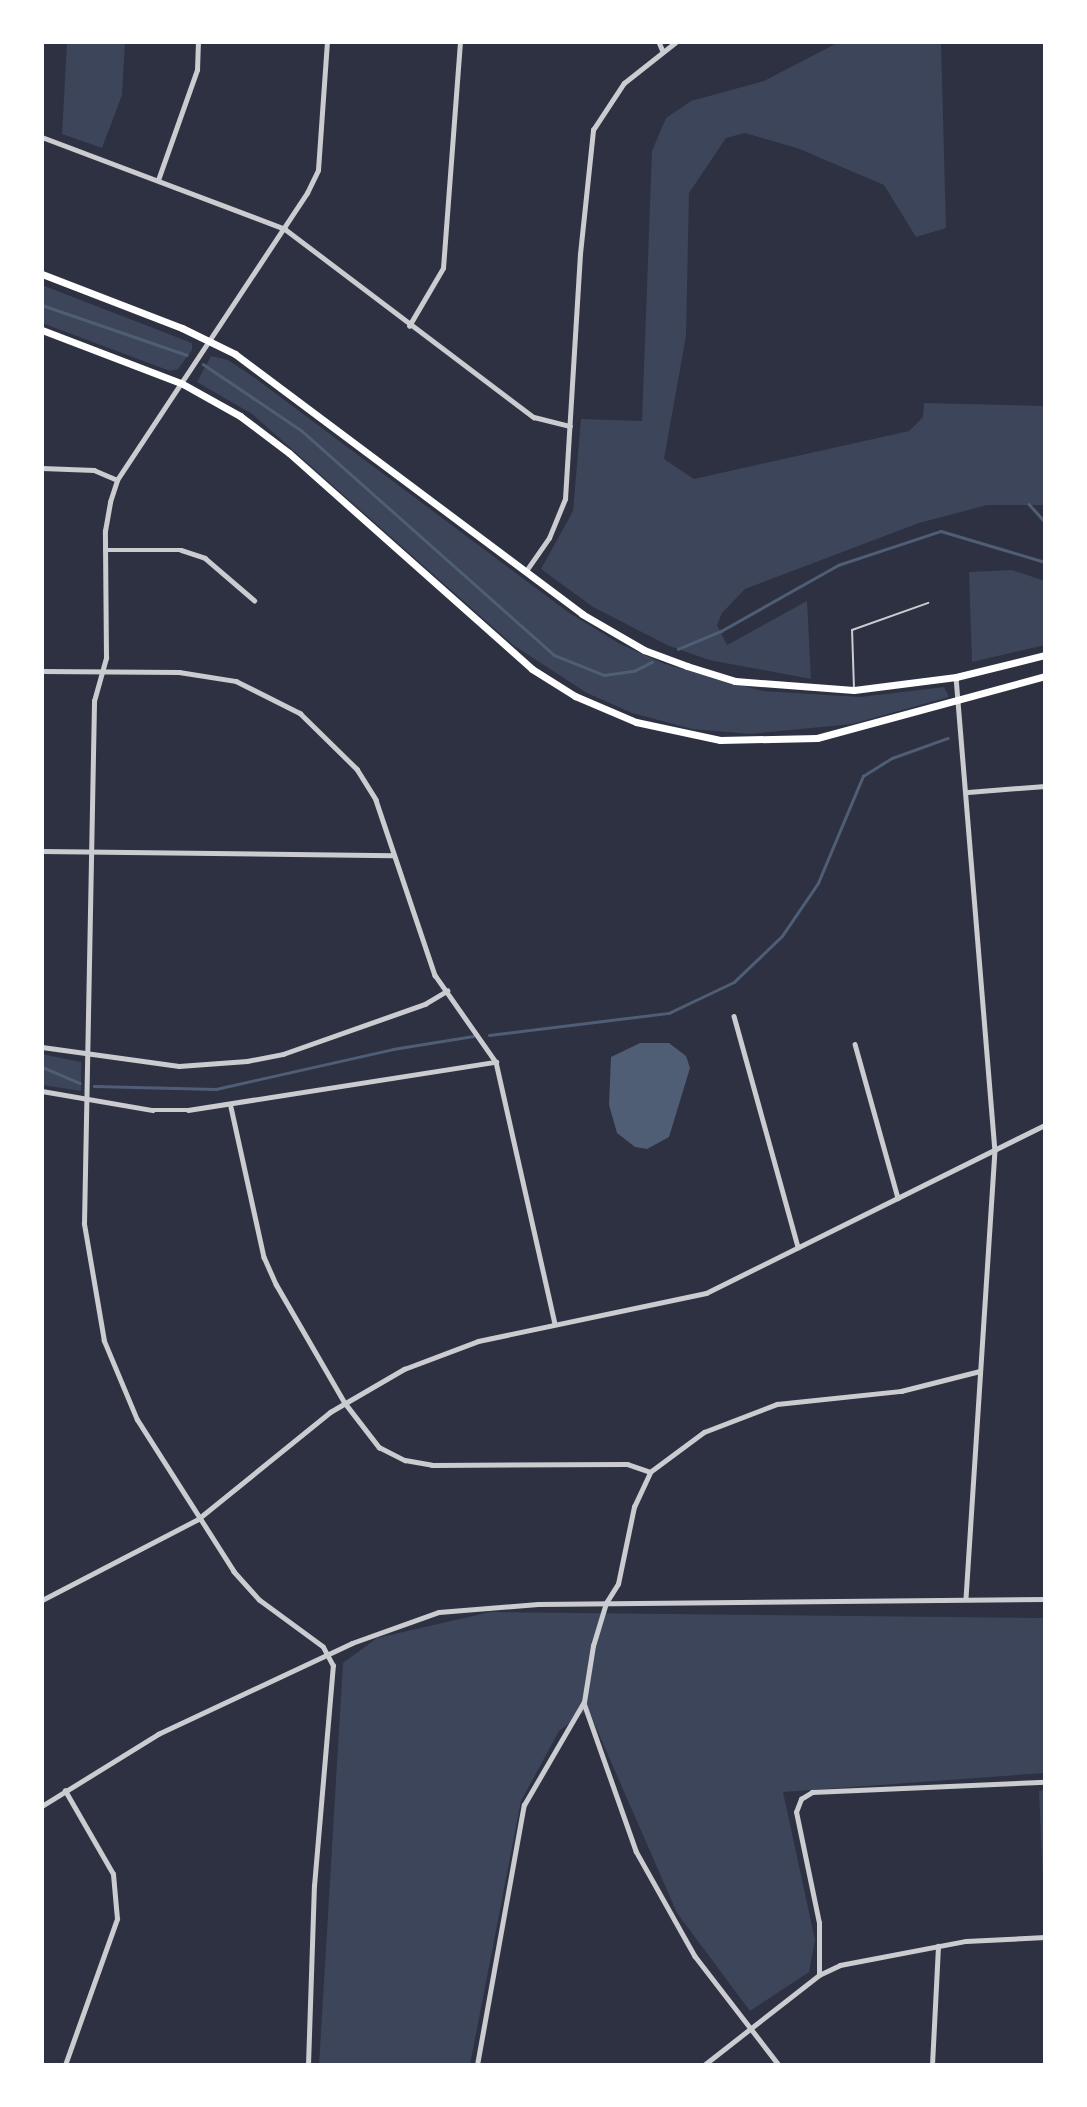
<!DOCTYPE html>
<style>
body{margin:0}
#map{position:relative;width:1087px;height:2107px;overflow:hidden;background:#2d3142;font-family:"Libre Baskerville",serif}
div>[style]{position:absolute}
.green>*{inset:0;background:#3c4559}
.water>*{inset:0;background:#4f5d75}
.stream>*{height:2.5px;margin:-1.25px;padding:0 1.25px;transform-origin:1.25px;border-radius:1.25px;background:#4f5d75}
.service>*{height:2px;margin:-1px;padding:0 1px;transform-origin:1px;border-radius:1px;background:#caccd0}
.minor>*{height:4.5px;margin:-2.25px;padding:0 2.25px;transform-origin:2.25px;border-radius:2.25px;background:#caccd0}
.tertiary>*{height:5px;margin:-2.5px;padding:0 2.5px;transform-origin:2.5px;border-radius:2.5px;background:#caccd0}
.primary>*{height:7px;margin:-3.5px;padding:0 3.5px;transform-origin:3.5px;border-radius:3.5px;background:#fff}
span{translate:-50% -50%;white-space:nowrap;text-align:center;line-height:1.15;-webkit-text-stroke:5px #fff;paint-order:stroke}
.frame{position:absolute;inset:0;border:44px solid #fff;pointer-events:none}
</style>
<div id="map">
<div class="green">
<div style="clip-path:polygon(67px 42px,125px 42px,122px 95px,102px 148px,62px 134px)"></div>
<div style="clip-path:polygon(839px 42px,941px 42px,946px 228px,916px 237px,884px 185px,797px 148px,745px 133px,726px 138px,689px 193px,686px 336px,664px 459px,694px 479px,909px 431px,923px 417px,924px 403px,1045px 406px,1045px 505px,987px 505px,919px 523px,745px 589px,722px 613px,717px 625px,727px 645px,807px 601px,811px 679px,709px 660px,667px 645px,593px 607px,541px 569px,573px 511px,581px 419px,642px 421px,652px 151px,666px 118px,691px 101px,764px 81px)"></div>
<div style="clip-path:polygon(42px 285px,192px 343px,192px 350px,178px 369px,170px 371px,42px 323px)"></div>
<div style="clip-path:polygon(211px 356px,228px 360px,255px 378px,568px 612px,620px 644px,665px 664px,763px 691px,860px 697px,944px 687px,949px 697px,852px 724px,750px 734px,692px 729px,632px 713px,587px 693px,513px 645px,252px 414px,197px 382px)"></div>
<div style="clip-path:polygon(1012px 570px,1045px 581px,1045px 645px,972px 662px,969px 572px)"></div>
<div style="clip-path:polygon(42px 1054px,81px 1062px,81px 1091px,42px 1085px)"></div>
<div style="clip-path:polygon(490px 1612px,1045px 1618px,1045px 1773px,783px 1792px,815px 1940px,809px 1972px,750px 2011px,677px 1913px,588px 1709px,559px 1731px,521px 1801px,470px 2065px,319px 2065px,343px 1663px,377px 1638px)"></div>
<div style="clip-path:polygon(1045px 1790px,1045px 1929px,1039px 1791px)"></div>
</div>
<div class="water">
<div style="clip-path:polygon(640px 1043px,669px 1043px,686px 1056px,690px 1068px,669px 1137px,647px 1149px,635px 1147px,617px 1133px,609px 1105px,611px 1057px)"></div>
</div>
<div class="stream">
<div style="left:42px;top:305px;width:153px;rotate:19deg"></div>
<div style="left:203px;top:364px;width:118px;rotate:34deg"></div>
<div style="left:301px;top:430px;width:339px;rotate:41.6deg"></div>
<div style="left:554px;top:655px;width:54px;rotate:21.8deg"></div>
<div style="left:604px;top:675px;width:30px;rotate:-8deg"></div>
<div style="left:634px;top:671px;width:20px;rotate:-27deg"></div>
<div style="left:1029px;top:504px;width:24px;rotate:48deg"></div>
<div style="left:678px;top:649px;width:47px;rotate:-22.7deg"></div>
<div style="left:721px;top:631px;width:134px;rotate:-29.4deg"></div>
<div style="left:838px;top:565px;width:108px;rotate:-18.3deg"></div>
<div style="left:941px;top:531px;width:109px;rotate:16.6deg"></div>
<div style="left:489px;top:1035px;width:181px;rotate:-7deg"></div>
<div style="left:669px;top:1013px;width:72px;rotate:-25.5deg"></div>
<div style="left:734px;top:982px;width:66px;rotate:-43.8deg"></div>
<div style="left:782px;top:936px;width:64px;rotate:-55.8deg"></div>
<div style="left:818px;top:883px;width:116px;rotate:-67.2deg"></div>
<div style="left:863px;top:776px;width:34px;rotate:-32deg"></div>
<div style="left:892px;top:758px;width:59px;rotate:-19.7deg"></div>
<div style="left:42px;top:1067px;width:41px;rotate:22.8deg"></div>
<div style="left:94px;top:1086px;width:122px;rotate:1.4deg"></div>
<div style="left:216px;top:1089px;width:181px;rotate:-12.7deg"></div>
<div style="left:393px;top:1049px;width:81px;rotate:-9.2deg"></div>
</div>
<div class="service">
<div style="left:854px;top:689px;width:59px;rotate:-91.9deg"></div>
<div style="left:852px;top:630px;width:81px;rotate:-19.6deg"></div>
</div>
<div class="minor">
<div style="left:659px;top:42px;width:8px;rotate:67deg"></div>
<div style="left:42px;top:137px;width:260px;rotate:20.7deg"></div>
<div style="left:285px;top:229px;width:312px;rotate:37.1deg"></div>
<div style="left:534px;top:417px;width:37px;rotate:14deg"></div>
<div style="left:158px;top:180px;width:117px;rotate:-70.5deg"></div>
<div style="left:197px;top:70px;width:28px;rotate:-88deg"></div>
<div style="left:409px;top:326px;width:67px;rotate:-59.6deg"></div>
<div style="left:443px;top:268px;width:227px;rotate:-85.7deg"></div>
<div style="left:42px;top:468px;width:52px;rotate:2.2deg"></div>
<div style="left:94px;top:470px;width:25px;rotate:23deg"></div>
<div style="left:105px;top:550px;width:76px"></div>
<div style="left:181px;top:550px;width:25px;rotate:18deg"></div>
<div style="left:205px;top:558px;width:65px;rotate:40.6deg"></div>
<div style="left:526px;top:571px;width:40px;rotate:-55.1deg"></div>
<div style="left:549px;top:538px;width:42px;rotate:-67.7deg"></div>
<div style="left:565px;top:499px;width:245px;rotate:-86.5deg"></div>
<div style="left:580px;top:254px;width:125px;rotate:-84deg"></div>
<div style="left:593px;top:130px;width:56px;rotate:-56.6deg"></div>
<div style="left:624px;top:83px;width:66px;rotate:-38.3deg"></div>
<div style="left:42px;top:671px;width:137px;rotate:0.4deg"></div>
<div style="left:179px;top:672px;width:58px;rotate:9deg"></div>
<div style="left:236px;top:681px;width:72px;rotate:26.6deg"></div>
<div style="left:300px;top:713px;width:80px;rotate:44.5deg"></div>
<div style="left:357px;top:769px;width:36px;rotate:58deg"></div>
<div style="left:376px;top:800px;width:185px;rotate:71.4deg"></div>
<div style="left:435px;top:975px;width:106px;rotate:55deg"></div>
<div style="left:496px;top:1062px;width:268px;rotate:77.3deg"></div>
<div style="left:956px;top:677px;width:475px;rotate:85.3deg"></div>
<div style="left:995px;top:1150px;width:450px;rotate:93.7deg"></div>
<div style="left:968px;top:792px;width:77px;rotate:-4.5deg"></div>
<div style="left:42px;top:851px;width:351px;rotate:0.7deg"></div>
<div style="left:734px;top:1016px;width:240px;rotate:74.5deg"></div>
<div style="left:855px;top:1044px;width:160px;rotate:74.4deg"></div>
<div style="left:42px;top:1047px;width:138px;rotate:7.9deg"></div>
<div style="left:179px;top:1066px;width:68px;rotate:-4.2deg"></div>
<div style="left:247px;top:1061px;width:37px;rotate:-11deg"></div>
<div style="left:283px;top:1054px;width:151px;rotate:-19.4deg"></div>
<div style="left:425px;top:1004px;width:26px;rotate:-31deg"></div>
<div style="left:42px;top:1091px;width:112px;rotate:9.8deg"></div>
<div style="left:152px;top:1110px;width:36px"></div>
<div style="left:188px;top:1110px;width:312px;rotate:-8.9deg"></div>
<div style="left:231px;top:1107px;width:154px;rotate:77.6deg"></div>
<div style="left:264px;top:1257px;width:30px;rotate:66deg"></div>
<div style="left:276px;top:1284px;width:138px;rotate:59.9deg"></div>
<div style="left:345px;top:1403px;width:56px;rotate:52.3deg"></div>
<div style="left:379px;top:1447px;width:29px;rotate:27deg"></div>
<div style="left:405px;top:1460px;width:27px;rotate:10deg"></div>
<div style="left:432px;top:1465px;width:195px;rotate:-0.3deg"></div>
<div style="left:627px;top:1464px;width:24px;rotate:19deg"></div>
<div style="left:584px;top:1703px;width:157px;rotate:70.6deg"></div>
<div style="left:636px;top:1851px;width:120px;rotate:60.7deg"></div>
<div style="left:695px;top:1956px;width:138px;rotate:52.4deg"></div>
<div style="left:42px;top:1806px;width:137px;rotate:-31.8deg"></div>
<div style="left:158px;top:1734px;width:214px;rotate:-25.1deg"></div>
<div style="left:352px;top:1643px;width:92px;rotate:-19.6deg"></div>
<div style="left:439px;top:1612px;width:99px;rotate:-4.6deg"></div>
<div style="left:538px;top:1604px;width:507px;rotate:-0.57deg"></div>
<div style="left:819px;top:1975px;width:52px;rotate:-90deg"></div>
<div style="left:819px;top:1923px;width:113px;rotate:-101.7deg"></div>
<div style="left:796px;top:1812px;width:14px;rotate:-69deg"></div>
<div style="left:801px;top:1799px;width:13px;rotate:-32deg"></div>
<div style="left:812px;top:1792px;width:233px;rotate:-2.5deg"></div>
<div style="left:65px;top:2065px;width:155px;rotate:-70.4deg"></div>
<div style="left:117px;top:1919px;width:45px;rotate:-95.1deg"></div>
<div style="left:113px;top:1874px;width:96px;rotate:-120deg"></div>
<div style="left:308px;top:2065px;width:179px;rotate:-88.1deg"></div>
<div style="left:314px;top:1886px;width:221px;rotate:-85.1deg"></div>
<div style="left:333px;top:1666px;width:21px;rotate:-118deg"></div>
<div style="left:323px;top:1647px;width:79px;rotate:-143.7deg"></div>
<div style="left:259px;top:1600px;width:38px;rotate:-132deg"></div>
<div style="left:234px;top:1572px;width:180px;rotate:-122.5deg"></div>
<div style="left:137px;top:1420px;width:86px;rotate:-112.7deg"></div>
<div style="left:104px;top:1341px;width:119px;rotate:-99.7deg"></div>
<div style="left:84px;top:1224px;width:523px;rotate:-88.9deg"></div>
<div style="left:94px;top:701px;width:45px;rotate:-74.4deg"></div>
<div style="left:106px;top:658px;width:127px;rotate:-90.5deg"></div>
<div style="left:105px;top:531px;width:29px;rotate:-80deg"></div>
<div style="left:110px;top:502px;width:23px;rotate:-72deg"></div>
<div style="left:117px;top:480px;width:344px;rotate:-56.5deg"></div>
<div style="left:307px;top:193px;width:25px;rotate:-64deg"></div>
<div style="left:318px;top:170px;width:128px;rotate:-86deg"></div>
<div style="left:477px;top:2065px;width:264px;rotate:-79.8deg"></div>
<div style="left:524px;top:1805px;width:119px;rotate:-59.8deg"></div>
<div style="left:584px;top:1702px;width:57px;rotate:-80.9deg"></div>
<div style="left:593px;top:1646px;width:45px;rotate:-73.2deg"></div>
<div style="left:606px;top:1603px;width:22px;rotate:-58deg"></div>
<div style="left:618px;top:1584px;width:79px;rotate:-78.3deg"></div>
<div style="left:634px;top:1507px;width:38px;rotate:-65deg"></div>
<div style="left:650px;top:1472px;width:67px;rotate:-36.5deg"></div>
<div style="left:704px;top:1432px;width:78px;rotate:-21deg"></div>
<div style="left:777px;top:1404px;width:125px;rotate:-6deg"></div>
<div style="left:901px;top:1391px;width:81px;rotate:-14.2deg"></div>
<div style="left:704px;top:2065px;width:146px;rotate:-38deg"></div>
<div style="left:819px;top:1975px;width:23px;rotate:-25deg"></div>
<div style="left:840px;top:1965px;width:128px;rotate:-10.8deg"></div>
<div style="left:966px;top:1941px;width:79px;rotate:-2.9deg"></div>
<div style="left:932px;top:2065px;width:119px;rotate:-87.1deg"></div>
</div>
<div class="tertiary">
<div style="left:42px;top:1600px;width:176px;rotate:-27.4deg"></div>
<div style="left:198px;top:1519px;width:170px;rotate:-39deg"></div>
<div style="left:330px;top:1412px;width:86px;rotate:-30.2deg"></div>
<div style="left:404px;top:1369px;width:79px;rotate:-20.7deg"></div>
<div style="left:478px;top:1341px;width:233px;rotate:-11.9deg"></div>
<div style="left:706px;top:1293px;width:378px;rotate:-26.4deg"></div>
</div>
<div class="primary">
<div style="left:42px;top:274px;width:150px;rotate:21.1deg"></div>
<div style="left:182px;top:328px;width:59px;rotate:26.1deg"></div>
<div style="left:235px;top:354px;width:434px;rotate:36.8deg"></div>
<div style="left:582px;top:614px;width:72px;rotate:30.1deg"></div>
<div style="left:644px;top:650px;width:46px;rotate:20.4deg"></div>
<div style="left:687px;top:666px;width:50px;rotate:17.4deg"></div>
<div style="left:735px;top:681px;width:119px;rotate:4.3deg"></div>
<div style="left:854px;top:690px;width:103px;rotate:-7.3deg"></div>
<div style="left:956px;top:677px;width:92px;rotate:-13.9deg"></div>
<div style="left:42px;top:330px;width:149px;rotate:20.9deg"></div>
<div style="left:181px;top:383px;width:68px;rotate:29.2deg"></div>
<div style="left:240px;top:416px;width:61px;rotate:37.1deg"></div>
<div style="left:289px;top:453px;width:325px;rotate:41.6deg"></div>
<div style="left:532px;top:669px;width:51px;rotate:32.1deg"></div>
<div style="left:575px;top:696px;width:66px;rotate:23.1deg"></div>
<div style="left:636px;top:722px;width:86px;rotate:12.1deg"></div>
<div style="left:720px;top:740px;width:97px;rotate:-1.2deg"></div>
<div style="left:817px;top:738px;width:236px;rotate:-15.2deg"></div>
</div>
<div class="frame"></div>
</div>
